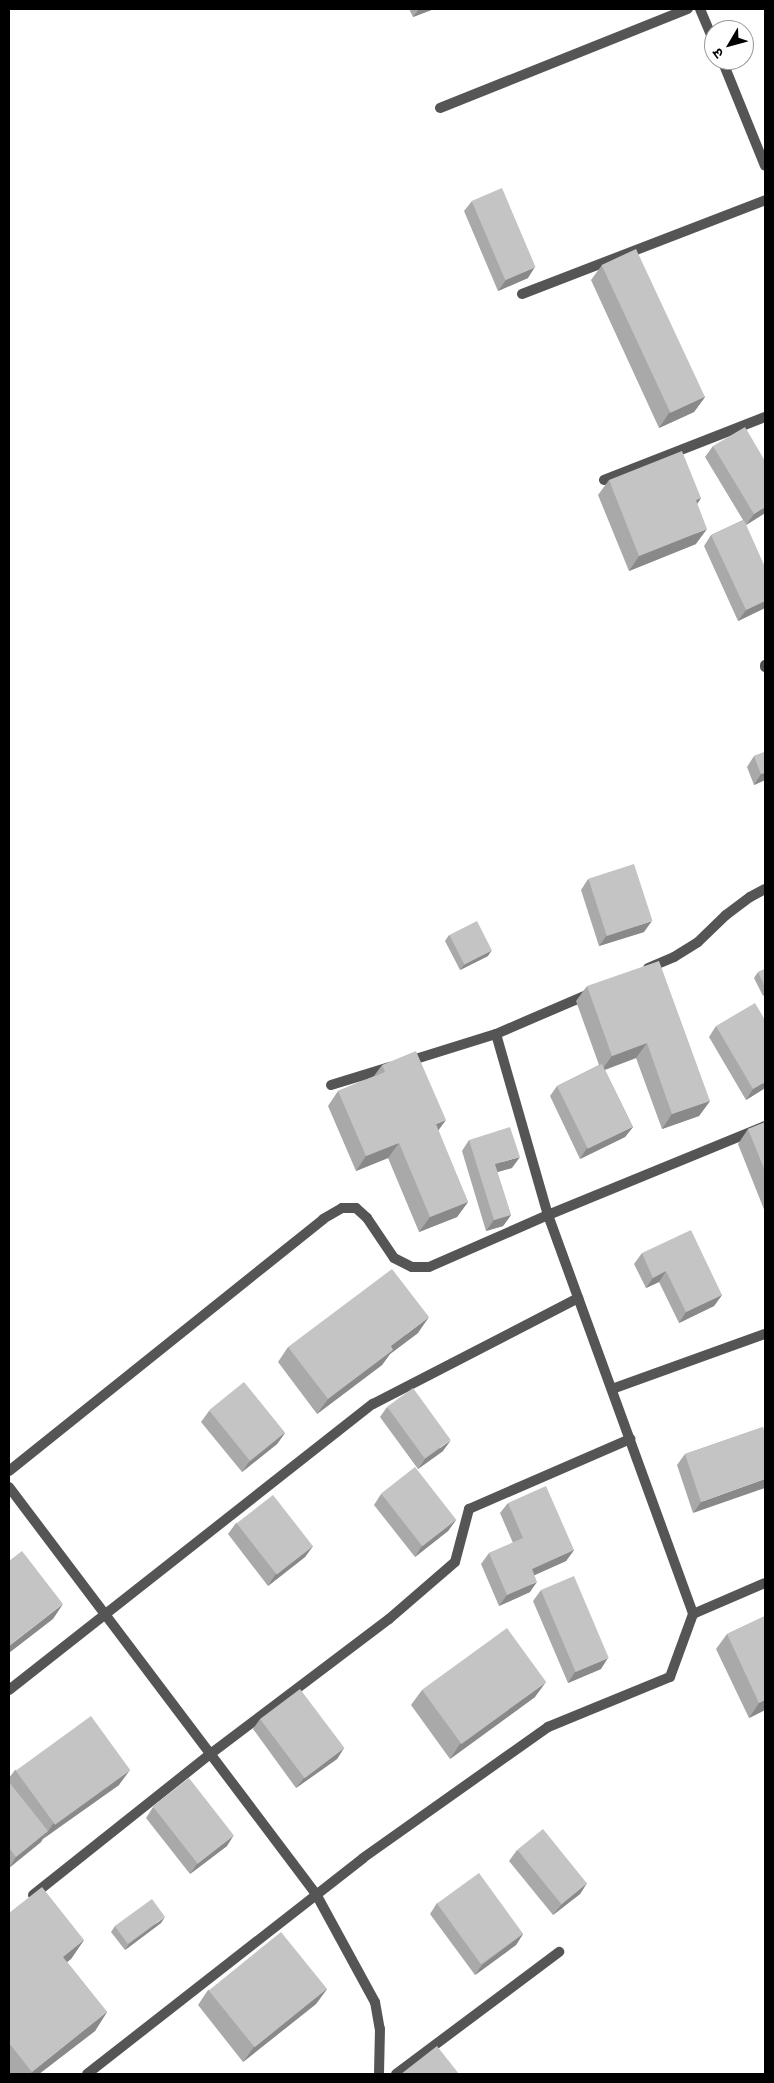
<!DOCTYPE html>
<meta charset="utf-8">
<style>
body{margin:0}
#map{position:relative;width:774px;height:2083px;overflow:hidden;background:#fff;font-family:Raleway,"Noto Sans Devanagari",sans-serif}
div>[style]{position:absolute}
.minor>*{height:10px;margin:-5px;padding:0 5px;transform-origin:5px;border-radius:5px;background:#555}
.wall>*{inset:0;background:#a9a9a9}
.shaded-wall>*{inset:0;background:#898989}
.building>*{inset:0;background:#c4c4c4;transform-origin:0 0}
span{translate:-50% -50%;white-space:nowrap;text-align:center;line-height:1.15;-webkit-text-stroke:5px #fff;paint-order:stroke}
.frame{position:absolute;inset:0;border:10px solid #000;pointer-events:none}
.north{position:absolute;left:704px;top:20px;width:50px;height:50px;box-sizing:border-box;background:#fff;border:1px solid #999;border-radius:50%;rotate:233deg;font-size:14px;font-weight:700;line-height:20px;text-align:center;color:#000}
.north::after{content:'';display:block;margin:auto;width:18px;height:22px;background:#000;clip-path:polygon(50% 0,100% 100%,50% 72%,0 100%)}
</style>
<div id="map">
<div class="minor">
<div style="left:700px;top:9px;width:36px;rotate:67deg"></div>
<div style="left:722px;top:60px;width:114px;rotate:67.9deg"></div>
<div style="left:440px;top:108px;width:267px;rotate:-21.8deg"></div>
<div style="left:522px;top:294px;width:261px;rotate:-21.1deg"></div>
<div style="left:604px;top:480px;width:173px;rotate:-21.4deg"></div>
<div style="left:765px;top:665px;width:2px;rotate:90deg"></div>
<div style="left:648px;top:968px;width:28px;rotate:-23deg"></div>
<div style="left:674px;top:957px;width:28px;rotate:-32deg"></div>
<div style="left:698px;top:942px;width:39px;rotate:-44deg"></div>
<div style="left:726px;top:915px;width:30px;rotate:-37deg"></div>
<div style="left:750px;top:897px;width:17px;rotate:-28deg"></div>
<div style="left:496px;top:1034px;width:188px;rotate:74deg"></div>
<div style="left:548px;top:1215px;width:425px;rotate:70deg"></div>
<div style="left:693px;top:1614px;width:78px;rotate:-23.3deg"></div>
<div style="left:406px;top:1062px;width:94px;rotate:-17.3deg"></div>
<div style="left:496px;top:1034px;width:101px;rotate:-23.3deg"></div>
<div style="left:331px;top:1085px;width:62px;rotate:-17deg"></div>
<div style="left:612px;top:1389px;width:163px;rotate:-19.8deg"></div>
<div style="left:9px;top:1471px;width:403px;rotate:-38.7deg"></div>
<div style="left:323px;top:1219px;width:22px;rotate:-30deg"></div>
<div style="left:342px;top:1208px;width:14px"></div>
<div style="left:356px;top:1208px;width:15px;rotate:42deg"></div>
<div style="left:367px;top:1218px;width:48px;rotate:56deg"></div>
<div style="left:394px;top:1258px;width:20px;rotate:27deg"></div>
<div style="left:412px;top:1267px;width:17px"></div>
<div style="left:429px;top:1267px;width:130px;rotate:-23.6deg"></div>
<div style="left:548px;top:1215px;width:235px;rotate:-22.3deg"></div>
<div style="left:9px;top:1487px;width:510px;rotate:52.97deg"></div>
<div style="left:316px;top:1894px;width:123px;rotate:61.4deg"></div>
<div style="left:375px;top:2002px;width:27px;rotate:80deg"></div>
<div style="left:380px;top:2029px;width:45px;rotate:91.3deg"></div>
<div style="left:9px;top:1690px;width:463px;rotate:-38.2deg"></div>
<div style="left:373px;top:1404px;width:231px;rotate:-27.3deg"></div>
<div style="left:33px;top:1895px;width:225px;rotate:-38.5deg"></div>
<div style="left:209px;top:1755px;width:226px;rotate:-37.1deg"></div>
<div style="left:389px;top:1619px;width:87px;rotate:-40.8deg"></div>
<div style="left:455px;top:1562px;width:55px;rotate:-75.2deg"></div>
<div style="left:469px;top:1509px;width:176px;rotate:-23.5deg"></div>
<div style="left:87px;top:2074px;width:350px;rotate:-38deg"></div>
<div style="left:363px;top:1858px;width:227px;rotate:-35.3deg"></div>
<div style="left:548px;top:1727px;width:132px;rotate:-22.3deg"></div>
<div style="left:670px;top:1677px;width:67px;rotate:-69.9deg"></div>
<div style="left:396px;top:2074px;width:204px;rotate:-36.8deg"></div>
</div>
<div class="wall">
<div style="clip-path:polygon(409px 9px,434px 9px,413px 17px)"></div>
<div style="clip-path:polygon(472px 201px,528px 278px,498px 291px,464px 211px)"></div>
<div style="clip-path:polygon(602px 265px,705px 397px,694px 412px,659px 428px,591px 280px)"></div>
<div style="clip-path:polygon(713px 446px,765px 513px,746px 525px,765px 608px,738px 621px,704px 546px,711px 535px,743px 520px,705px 457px)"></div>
<div style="clip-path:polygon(609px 480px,701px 498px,697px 504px,696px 544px,629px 571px,598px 495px)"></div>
<div style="clip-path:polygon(765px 752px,765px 780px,754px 785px,747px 767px,754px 756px)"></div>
<div style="clip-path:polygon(588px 879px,644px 932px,599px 946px,581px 890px)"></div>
<div style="clip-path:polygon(449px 935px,488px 956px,460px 970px,445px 941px)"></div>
<div style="clip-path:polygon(765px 969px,765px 994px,763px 996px,754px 978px,758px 972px)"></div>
<div style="clip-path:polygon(587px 986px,710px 1101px,699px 1116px,662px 1129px,636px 1058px,605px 1070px,633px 1127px,625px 1137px,580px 1159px,550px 1096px,557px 1086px,599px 1065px,576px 1001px)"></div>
<div style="clip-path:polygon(716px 1026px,765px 1088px,746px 1100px,709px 1037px)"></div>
<div style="clip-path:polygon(382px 1065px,438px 1131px,468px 1202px,457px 1217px,419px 1232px,388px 1158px,356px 1171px,328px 1106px,338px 1091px,374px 1076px)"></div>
<div style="clip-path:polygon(765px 1122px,765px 1212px,738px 1144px,748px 1129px)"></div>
<div style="clip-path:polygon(469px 1140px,512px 1168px,497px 1172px,511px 1215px,503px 1226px,486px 1231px,462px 1151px)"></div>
<div style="clip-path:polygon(642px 1253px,722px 1295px,714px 1306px,679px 1323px,659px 1282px,646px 1288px,634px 1264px)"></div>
<div style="clip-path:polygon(418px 1333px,390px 1354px,382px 1365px,317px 1414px,278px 1362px,288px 1347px)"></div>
<div style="clip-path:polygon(387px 1407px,443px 1451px,418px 1469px,380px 1417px)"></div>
<div style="clip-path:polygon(209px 1411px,285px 1433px,277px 1444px,242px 1472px,201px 1422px)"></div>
<div style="clip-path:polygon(763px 1427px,693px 1513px,677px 1465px,685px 1454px)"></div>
<div style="clip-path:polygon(381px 1494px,456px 1520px,448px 1531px,415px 1557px,374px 1505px)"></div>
<div style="clip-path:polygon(508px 1503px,574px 1550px,566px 1561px,534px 1575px,530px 1592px,499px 1606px,481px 1564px,489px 1553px,513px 1543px,500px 1513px)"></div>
<div style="clip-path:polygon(236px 1523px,313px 1546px,305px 1557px,268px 1586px,228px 1534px)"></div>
<div style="clip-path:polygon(541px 1590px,601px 1669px,568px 1683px,533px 1601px)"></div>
<div style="clip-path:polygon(765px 1616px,765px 1710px,749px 1718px,716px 1649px,727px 1634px)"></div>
<div style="clip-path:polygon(422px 1690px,535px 1697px,450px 1759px,411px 1705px)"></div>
<div style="clip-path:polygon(260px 1719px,344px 1748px,337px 1759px,296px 1788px,253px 1729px)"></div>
<div style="clip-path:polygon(15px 1770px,119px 1785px,42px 1839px,41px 1842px,9px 1868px,9px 1778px)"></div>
<div style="clip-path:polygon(153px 1807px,227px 1846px,190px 1874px,146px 1818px)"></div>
<div style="clip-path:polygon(517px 1850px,587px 1883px,580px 1894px,553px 1915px,509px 1861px)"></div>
<div style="clip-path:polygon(437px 1903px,523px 1934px,516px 1945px,475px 1975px,430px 1914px)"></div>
<div style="clip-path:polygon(9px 1913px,84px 1940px,71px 1959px,67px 1962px,107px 2012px,95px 2031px,39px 2074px,9px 2074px)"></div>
<div style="clip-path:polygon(161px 1923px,125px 1950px,111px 1932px,115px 1926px)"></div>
<div style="clip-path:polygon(327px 1989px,316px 2004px,243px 2062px,198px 2005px,208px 1990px)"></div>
</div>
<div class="shaded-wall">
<div style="clip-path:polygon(419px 9px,434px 9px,413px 17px)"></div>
<div style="clip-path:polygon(535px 267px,528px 278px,498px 291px,506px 280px)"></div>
<div style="clip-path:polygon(705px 397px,694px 412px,659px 428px,669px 413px)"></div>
<div style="clip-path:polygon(701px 498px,691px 513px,696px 500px)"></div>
<div style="clip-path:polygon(765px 507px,765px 513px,746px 525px,754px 514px)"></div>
<div style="clip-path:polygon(707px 529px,696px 544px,629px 571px,639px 556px)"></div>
<div style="clip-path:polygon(765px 601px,765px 608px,738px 621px,746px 610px)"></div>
<div style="clip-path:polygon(765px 773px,765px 780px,754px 785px,761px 774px)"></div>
<div style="clip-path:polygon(652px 921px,644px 932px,599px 946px,607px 935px)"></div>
<div style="clip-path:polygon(492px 950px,488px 956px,460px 970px,464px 965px)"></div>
<div style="clip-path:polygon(647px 1043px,636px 1058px,601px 1071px,612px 1056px)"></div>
<div style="clip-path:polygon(765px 1082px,765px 1088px,746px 1100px,753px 1089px)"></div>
<div style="clip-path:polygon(710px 1101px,699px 1116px,662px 1129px,672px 1114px)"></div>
<div style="clip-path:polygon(446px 1120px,435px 1135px,436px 1124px)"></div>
<div style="clip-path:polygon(633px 1127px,625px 1137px,580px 1159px,587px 1148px)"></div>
<div style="clip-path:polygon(399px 1143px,388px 1158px,356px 1171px,366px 1156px)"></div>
<div style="clip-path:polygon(520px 1157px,512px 1168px,487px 1175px,495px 1164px)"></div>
<div style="clip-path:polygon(468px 1202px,457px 1217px,419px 1232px,430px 1217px)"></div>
<div style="clip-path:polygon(511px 1215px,503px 1226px,486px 1231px,494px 1220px)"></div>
<div style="clip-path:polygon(666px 1271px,659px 1282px,646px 1288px,653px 1278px)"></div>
<div style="clip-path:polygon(722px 1295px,714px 1306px,679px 1323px,686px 1312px)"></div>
<div style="clip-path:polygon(429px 1317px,418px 1333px,390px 1354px,382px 1365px,317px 1414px,328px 1399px,391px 1346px)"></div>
<div style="clip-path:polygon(285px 1433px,277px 1444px,242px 1472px,249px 1462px)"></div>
<div style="clip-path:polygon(451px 1440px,443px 1451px,418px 1469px,425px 1459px)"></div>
<div style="clip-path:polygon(765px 1479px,765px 1488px,693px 1513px,701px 1502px)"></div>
<div style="clip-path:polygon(456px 1520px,448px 1531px,415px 1557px,422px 1546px)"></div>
<div style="clip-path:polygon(313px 1546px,305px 1557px,268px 1586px,275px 1575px)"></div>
<div style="clip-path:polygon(574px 1550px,566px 1561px,524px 1580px,532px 1569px)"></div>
<div style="clip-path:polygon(537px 1582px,530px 1592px,499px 1606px,507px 1595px)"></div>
<div style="clip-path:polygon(63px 1604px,53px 1619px,9px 1653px,9px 1646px)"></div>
<div style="clip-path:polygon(608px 1658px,601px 1669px,568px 1683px,575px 1672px)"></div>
<div style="clip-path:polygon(546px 1682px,535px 1697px,450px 1759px,460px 1744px)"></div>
<div style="clip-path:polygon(765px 1700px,765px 1710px,749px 1718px,759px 1703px)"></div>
<div style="clip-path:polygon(344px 1748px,337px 1759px,296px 1788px,304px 1778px)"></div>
<div style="clip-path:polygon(130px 1770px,119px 1785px,43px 1839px,53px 1824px)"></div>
<div style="clip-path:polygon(48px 1831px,41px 1842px,9px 1868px,16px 1857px)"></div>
<div style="clip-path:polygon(234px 1835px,227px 1846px,190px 1874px,197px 1864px)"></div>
<div style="clip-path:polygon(587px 1883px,580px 1894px,553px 1915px,561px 1905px)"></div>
<div style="clip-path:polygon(165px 1917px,161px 1923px,125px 1950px,129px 1944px)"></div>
<div style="clip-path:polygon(523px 1934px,516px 1945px,475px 1975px,482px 1965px)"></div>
<div style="clip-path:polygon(84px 1940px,71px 1959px,50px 1975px,63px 1957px)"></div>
<div style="clip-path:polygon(327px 1989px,316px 2004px,243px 2062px,254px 2047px)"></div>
<div style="clip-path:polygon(107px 2012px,95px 2031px,39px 2074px,30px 2074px,32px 2072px)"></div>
</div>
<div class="building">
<div style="left:502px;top:188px;width:86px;height:33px;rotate:67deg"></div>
<div style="left:636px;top:249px;width:163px;height:38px;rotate:65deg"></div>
<div style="clip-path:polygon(745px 427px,765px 461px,765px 507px,754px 514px,713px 446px)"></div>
<div style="clip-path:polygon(682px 451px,701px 498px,696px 500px,707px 529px,639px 556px,609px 480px)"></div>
<div style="clip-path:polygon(744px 520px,765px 567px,765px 601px,746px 610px,711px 535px)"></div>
<div style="clip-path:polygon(765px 752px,765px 773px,761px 774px,754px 756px)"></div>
<div style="left:634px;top:864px;width:60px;height:48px;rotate:72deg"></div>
<div style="left:477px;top:921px;width:33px;height:31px;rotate:63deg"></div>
<div style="clip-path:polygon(659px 961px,710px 1101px,672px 1114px,647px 1043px,612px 1056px,587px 986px)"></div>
<div style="clip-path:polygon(765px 969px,765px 987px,758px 972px)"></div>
<div style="clip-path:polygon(755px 1003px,765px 1020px,765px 1082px,753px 1089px,716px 1026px)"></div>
<div style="clip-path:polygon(416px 1051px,446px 1120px,436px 1124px,468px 1202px,430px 1217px,399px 1143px,366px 1156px,338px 1091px,385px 1072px,382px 1065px)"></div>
<div style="left:602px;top:1064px;width:70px;height:50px;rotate:64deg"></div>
<div style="clip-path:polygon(765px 1122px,765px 1171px,748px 1129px)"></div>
<div style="clip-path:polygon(510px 1127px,520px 1157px,495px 1164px,511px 1215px,494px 1220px,469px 1140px)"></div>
<div style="clip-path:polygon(691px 1230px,722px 1295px,686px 1312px,666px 1271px,653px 1278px,642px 1253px)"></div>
<div style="clip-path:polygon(392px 1269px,429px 1317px,391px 1346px,393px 1350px,328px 1399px,288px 1347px)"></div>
<div style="left:244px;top:1382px;width:65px;height:45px;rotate:51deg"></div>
<div style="left:413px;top:1388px;width:64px;height:32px;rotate:54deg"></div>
<div style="clip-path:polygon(763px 1427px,765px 1434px,765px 1479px,701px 1502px,685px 1454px)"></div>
<div style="left:415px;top:1467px;width:67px;height:43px;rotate:52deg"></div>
<div style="clip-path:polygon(546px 1486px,574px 1550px,532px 1569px,537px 1582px,507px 1595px,489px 1553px,523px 1538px,508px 1503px)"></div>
<div style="left:273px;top:1495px;width:65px;height:46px;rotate:52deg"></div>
<div style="clip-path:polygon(22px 1551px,63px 1604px,9px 1646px,9px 1561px)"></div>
<div style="left:574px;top:1576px;width:89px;height:36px;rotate:67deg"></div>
<div style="clip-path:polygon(765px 1616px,765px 1700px,759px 1703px,727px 1634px)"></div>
<div style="left:507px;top:1628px;width:67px;height:105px;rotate:54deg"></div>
<div style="left:300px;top:1689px;width:74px;height:50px;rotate:53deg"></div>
<div style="left:91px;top:1716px;width:67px;height:93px;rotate:54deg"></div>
<div style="left:189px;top:1778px;width:73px;height:46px;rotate:52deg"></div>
<div style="clip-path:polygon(9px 1782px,48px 1831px,16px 1857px,9px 1848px)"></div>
<div style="left:543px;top:1829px;width:70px;height:33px;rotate:51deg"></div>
<div style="left:479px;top:1873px;width:75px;height:52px;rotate:54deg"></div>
<div style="clip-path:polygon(42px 1887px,84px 1940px,63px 1957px,107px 2012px,32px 2072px,9px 2043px,9px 1913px)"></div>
<div style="left:152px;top:1899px;width:22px;height:46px;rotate:54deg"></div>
<div style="left:281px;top:1932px;width:73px;height:93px;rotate:51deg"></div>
<div style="clip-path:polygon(437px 2046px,459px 2074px,401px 2074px)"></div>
</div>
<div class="frame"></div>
<div class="north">उ</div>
</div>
